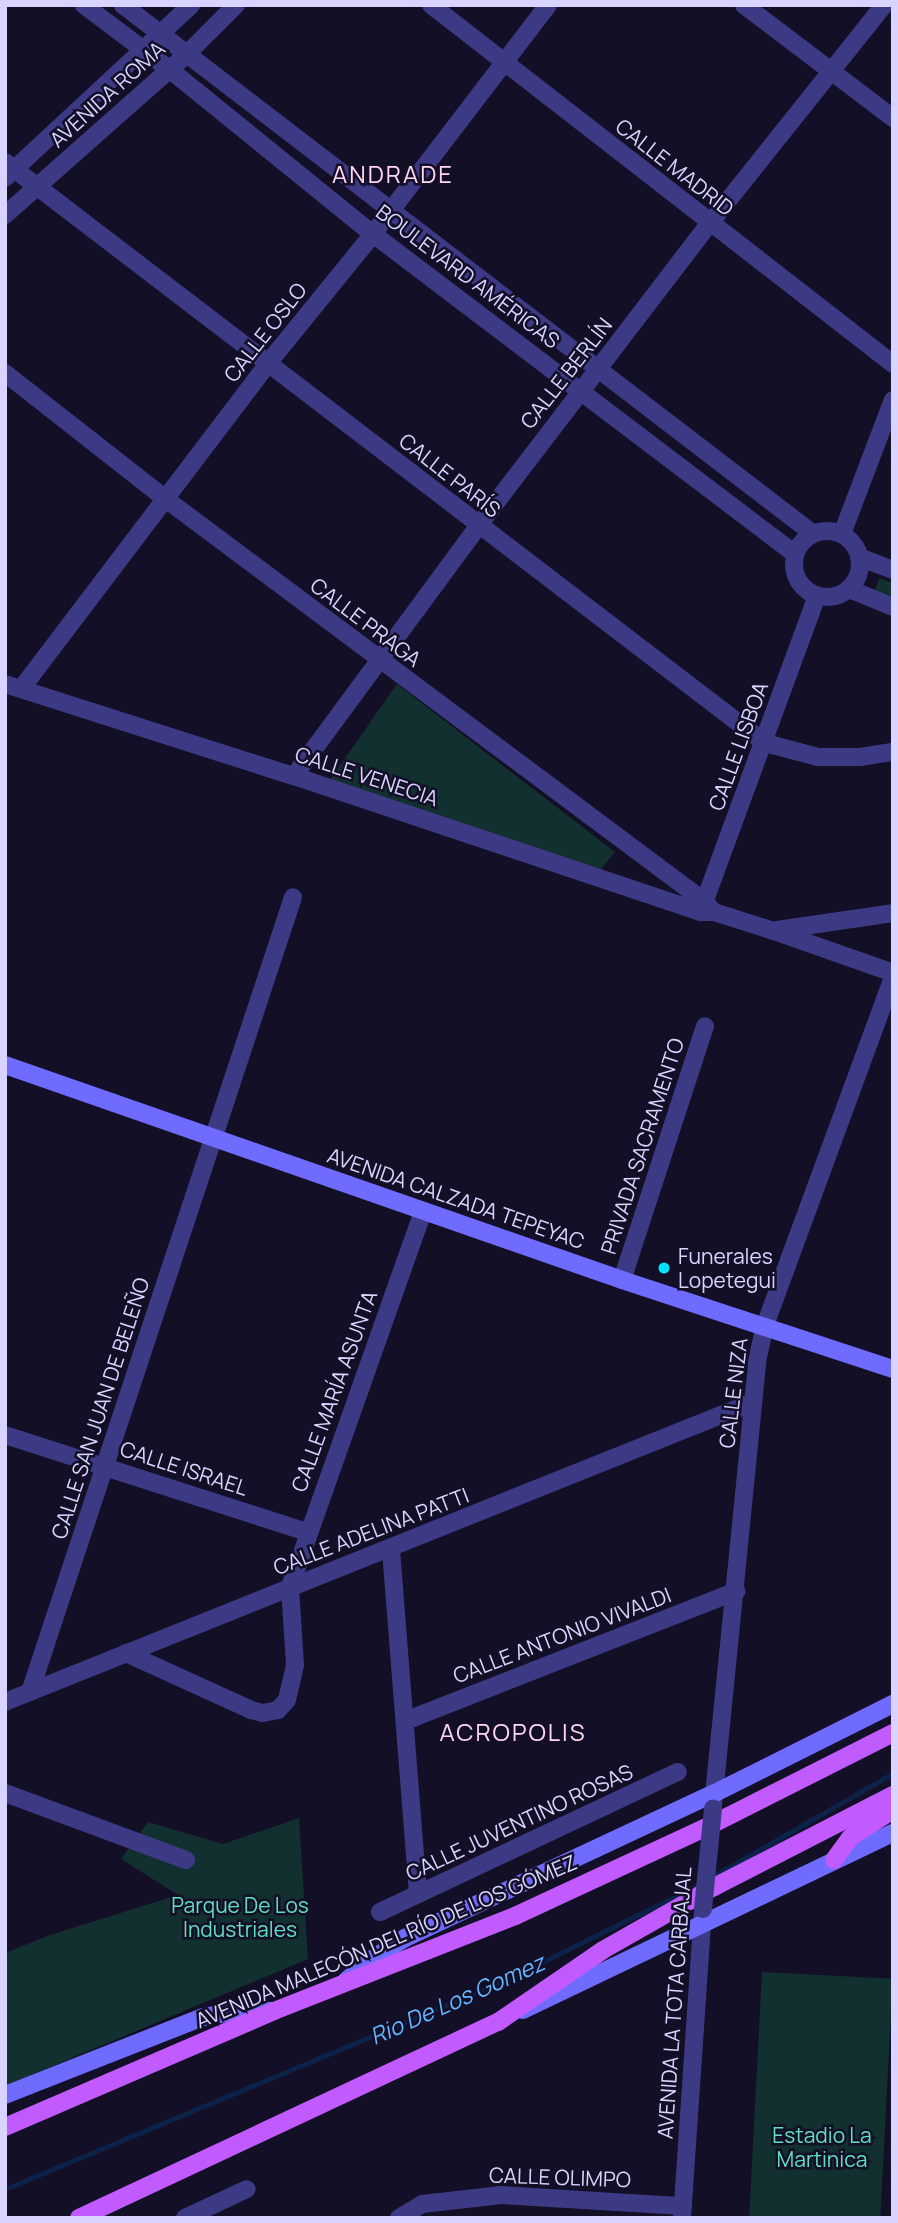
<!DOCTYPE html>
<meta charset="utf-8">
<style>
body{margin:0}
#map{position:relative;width:898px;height:2223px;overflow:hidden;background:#130f26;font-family:Manrope,sans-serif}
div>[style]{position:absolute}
.green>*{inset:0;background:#12302f;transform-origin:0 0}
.stream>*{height:5px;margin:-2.5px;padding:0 2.5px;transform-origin:2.5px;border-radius:2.5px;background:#0c2248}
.street>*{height:18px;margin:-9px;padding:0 9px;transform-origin:9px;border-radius:9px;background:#3d3a85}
.street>.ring{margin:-9px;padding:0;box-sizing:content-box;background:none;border:18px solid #3d3a85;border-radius:50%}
.secondary>*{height:18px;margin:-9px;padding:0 9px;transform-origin:9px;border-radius:9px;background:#6f6bff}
.primary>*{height:18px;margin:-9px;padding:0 9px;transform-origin:9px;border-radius:9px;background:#c25bff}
.street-bridge>*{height:18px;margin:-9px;padding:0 9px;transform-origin:9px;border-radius:9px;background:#3d3a85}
.dots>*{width:19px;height:19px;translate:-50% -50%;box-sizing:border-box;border:4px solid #130f26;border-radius:50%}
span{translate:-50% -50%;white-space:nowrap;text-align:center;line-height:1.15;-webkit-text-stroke:5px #130f26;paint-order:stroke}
.street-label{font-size:21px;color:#d9d4ff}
.poi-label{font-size:21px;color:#d9d4ff}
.left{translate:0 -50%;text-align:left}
.park-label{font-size:21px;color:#5fe0c0}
.water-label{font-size:23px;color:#62b6ff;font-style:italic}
.quarter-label{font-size:24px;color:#ffd6f0;letter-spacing:2px}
.frame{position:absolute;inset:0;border:7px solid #d9d4ff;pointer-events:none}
</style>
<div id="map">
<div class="green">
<div style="clip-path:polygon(879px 578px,893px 583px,893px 604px,873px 597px)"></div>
<div style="clip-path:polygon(397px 684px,615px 852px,600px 870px,329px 781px)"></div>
<div style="clip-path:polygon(299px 1818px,308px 1959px,5px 2086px,5px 1953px,50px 1935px,178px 1895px,121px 1859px,148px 1822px,223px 1844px)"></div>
<div style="left:762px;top:1972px;width:131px;height:246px;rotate:3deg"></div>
</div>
<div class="stream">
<div style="left:710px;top:1878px;width:211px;rotate:-29.8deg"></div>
<div style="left:5px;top:2189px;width:541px;rotate:-22.63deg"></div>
<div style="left:504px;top:1981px;width:221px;rotate:-26.3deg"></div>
</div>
<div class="street">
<div style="left:84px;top:5px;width:106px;rotate:37deg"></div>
<div style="left:169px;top:69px;width:262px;rotate:39deg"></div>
<div style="left:373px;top:234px;width:530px;rotate:37.17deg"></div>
<div style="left:123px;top:5px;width:868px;rotate:37.46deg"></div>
<div style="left:431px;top:5px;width:585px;rotate:37.85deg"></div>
<div style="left:744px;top:5px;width:187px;rotate:37.2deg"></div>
<div style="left:5px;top:162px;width:957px;rotate:37.4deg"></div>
<div style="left:765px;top:743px;width:55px;rotate:14.8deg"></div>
<div style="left:818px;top:757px;width:42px"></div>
<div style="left:860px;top:757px;width:33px;rotate:-9deg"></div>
<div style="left:5px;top:178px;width:254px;rotate:-42.9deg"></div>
<div style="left:5px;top:215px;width:243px;rotate:-41.5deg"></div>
<div style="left:187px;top:54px;width:69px;rotate:-45deg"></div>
<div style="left:5px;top:373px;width:206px;rotate:38.1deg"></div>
<div style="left:167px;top:500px;width:670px;rotate:36.75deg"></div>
<div style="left:704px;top:901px;width:15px;rotate:48deg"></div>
<div class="ring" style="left:794px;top:531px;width:48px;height:48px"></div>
<div style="left:842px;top:534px;width:143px;rotate:-69.2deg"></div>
<div style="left:859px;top:557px;width:36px;rotate:21deg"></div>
<div style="left:849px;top:589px;width:48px;rotate:22.2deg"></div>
<div style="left:5px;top:684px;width:303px;rotate:17.7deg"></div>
<div style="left:294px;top:776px;width:428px;rotate:18.5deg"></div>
<div style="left:700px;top:912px;width:14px"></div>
<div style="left:714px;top:912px;width:63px;rotate:17.6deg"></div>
<div style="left:774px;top:931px;width:126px;rotate:19.4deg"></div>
<div style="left:21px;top:689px;width:410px;rotate:-52.8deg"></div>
<div style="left:269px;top:362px;width:165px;rotate:-50.9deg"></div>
<div style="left:373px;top:234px;width:288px;rotate:-52.6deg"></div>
<div style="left:294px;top:776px;width:310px;rotate:-53.6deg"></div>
<div style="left:478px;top:526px;width:382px;rotate:-52.6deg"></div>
<div style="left:710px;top:223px;width:279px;rotate:-51.4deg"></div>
<div style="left:701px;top:911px;width:336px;rotate:-69.8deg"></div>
<div style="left:777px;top:930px;width:117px;rotate:-8.3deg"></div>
<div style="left:622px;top:1280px;width:267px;rotate:-71.9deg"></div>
<div style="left:5px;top:1435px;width:318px;rotate:17.8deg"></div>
<div style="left:391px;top:1550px;width:345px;rotate:85.5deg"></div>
<div style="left:126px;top:1653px;width:137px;rotate:24.5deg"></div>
<div style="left:251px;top:1710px;width:12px;rotate:14deg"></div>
<div style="left:263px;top:1713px;width:15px;rotate:-11deg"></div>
<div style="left:278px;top:1710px;width:13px;rotate:-48deg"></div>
<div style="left:287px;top:1700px;width:36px;rotate:-77deg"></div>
<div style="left:295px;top:1665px;width:78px;rotate:-93.7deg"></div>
<div style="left:290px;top:1587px;width:399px;rotate:-70.5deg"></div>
<div style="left:30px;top:1692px;width:837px;rotate:-71.69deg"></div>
<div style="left:5px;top:1702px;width:806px;rotate:-21.85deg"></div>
<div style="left:405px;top:1721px;width:356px;rotate:-21.4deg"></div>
<div style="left:5px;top:1793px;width:193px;rotate:20.3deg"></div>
<div style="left:713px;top:1805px;width:445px;rotate:-84.3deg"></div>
<div style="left:757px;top:1362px;width:35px;rotate:-78deg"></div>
<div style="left:764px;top:1328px;width:374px;rotate:-69.8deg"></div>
<div style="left:380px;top:1912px;width:329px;rotate:-25.2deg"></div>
<div style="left:185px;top:2218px;width:68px;rotate:-25.1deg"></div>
<div style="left:399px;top:2218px;width:27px;rotate:-31deg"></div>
<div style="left:422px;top:2204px;width:80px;rotate:-6.5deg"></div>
<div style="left:501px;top:2195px;width:182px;rotate:3.5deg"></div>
<div style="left:682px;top:2218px;width:307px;rotate:-86.1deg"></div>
</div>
<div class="secondary">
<div style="left:5px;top:1065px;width:653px;rotate:19.21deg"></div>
<div style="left:622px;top:1280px;width:285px;rotate:18.2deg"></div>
<div style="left:346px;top:1981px;width:30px;rotate:-41deg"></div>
<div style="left:369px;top:1961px;width:43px;rotate:-32.6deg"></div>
<div style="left:405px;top:1938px;width:342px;rotate:-25.1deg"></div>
<div style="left:715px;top:1793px;width:199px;rotate:-26.6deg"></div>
<div style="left:523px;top:2010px;width:410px;rotate:-25.6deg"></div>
<div style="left:5px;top:2095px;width:213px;rotate:-21.5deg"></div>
<div style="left:203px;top:2017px;width:35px;rotate:-10deg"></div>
<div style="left:237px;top:2011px;width:37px"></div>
</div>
<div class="primary">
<div style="left:834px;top:1860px;width:29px;rotate:-54deg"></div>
<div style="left:851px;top:1837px;width:50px;rotate:-32.7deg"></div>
<div style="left:5px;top:2127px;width:293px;rotate:-23.3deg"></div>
<div style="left:274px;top:2011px;width:259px;rotate:-21.5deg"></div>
<div style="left:515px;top:1916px;width:209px;rotate:-24.9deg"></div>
<div style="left:705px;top:1828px;width:211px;rotate:-26.8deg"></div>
<div style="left:79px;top:2218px;width:463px;rotate:-25.1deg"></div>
<div style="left:498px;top:2022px;width:127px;rotate:-34.4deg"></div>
<div style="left:603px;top:1950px;width:128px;rotate:-29.6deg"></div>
<div style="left:714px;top:1887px;width:201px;rotate:-27.2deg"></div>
</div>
<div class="street-bridge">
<div style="left:703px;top:1909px;width:101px;rotate:-84.3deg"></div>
</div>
<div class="dots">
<div style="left:664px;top:1268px;background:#00e5ff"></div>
</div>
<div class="street-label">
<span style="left:107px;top:94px;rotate:-42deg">AVENIDA ROMA</span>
<span style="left:675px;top:167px;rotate:38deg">CALLE MADRID</span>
<span style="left:468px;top:276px;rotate:37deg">BOULEVARD AMÉRICAS</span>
<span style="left:265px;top:332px;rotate:-52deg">CALLE OSLO</span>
<span style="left:566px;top:373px;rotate:-52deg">CALLE BERLÍN</span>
<span style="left:450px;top:475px;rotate:38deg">CALLE PARÍS</span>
<span style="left:366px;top:622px;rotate:37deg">CALLE PRAGA</span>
<span style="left:738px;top:746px;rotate:-70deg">CALLE LISBOA</span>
<span style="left:367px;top:776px;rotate:18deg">CALLE VENECIA</span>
<span style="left:642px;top:1146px;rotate:-72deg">PRIVADA SACRAMENTO</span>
<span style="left:456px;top:1198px;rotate:19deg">AVENIDA CALZADA TEPEYAC</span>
<span style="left:334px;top:1391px;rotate:-70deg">CALLE MARÍA ASUNTA</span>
<span style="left:733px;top:1393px;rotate:-83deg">CALLE NIZA</span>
<span style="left:100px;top:1408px;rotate:-72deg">CALLE SAN JUAN DE BELEÑO</span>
<span style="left:184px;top:1468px;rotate:18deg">CALLE ISRAEL</span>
<span style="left:371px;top:1531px;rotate:-21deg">CALLE ADELINA PATTI</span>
<span style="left:562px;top:1635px;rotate:-21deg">CALLE ANTONIO VIVALDI</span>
<span style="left:519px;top:1822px;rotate:-25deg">CALLE JUVENTINO ROSAS</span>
<span style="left:386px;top:1941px;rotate:-23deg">AVENIDA MALECÓN DEL RÍO DE LOS GÓMEZ</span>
<span style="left:674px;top:2003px;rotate:-86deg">AVENIDA LA TOTA CARBAJAL</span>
<span style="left:560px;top:2177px;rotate:2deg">CALLE OLIMPO</span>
</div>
<div class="poi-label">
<span class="left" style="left:678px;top:1268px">Funerales<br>Lopetegui</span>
</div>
<div class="park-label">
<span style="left:240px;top:1917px">Parque De Los<br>Industriales</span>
<span style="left:822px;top:2147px">Estadio La<br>Martinica</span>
</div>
<div class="water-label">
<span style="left:457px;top:1999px;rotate:-24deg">Rio De Los Gomez</span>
</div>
<div class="quarter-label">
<span style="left:393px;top:174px">ANDRADE</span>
<span style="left:513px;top:1732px">ACROPOLIS</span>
</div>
<div class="frame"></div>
</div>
